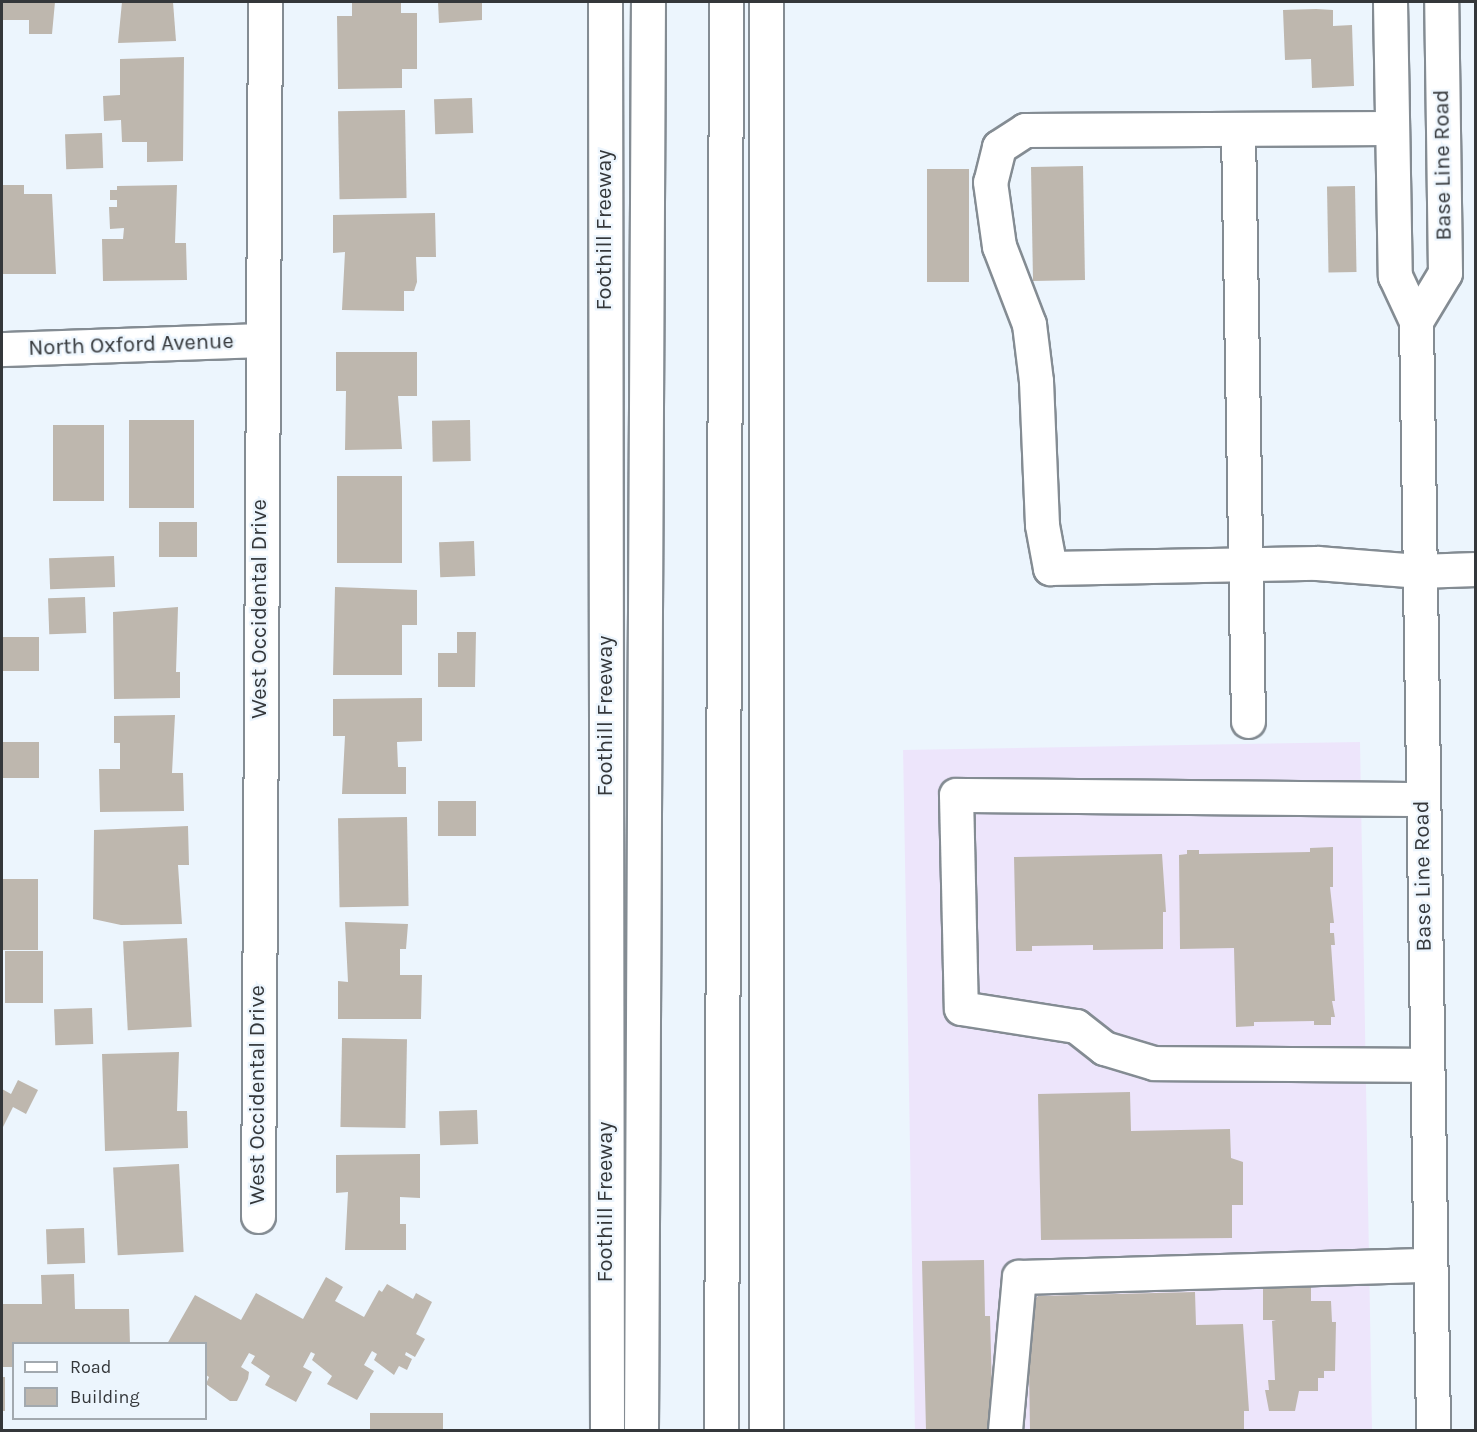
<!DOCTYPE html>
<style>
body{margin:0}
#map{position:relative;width:1477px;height:1432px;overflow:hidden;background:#ecf5fd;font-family:Karla,sans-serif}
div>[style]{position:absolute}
.commercial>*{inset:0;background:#ede5fb;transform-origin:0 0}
.building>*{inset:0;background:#beb7ae;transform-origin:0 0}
.roads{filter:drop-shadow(2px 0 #848c93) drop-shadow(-2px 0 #848c93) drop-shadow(0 2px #848c93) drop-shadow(0 -2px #848c93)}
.minor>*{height:33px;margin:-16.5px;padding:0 16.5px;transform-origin:16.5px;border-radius:16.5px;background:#fff}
.major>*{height:33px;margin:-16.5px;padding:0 16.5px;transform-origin:16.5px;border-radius:16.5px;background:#fff}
.highway>*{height:33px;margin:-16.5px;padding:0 16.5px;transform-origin:16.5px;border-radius:16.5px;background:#fff}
span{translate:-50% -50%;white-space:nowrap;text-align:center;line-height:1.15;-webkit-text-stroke:4.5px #ecf5fd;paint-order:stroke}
.street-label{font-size:22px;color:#34373a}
.frame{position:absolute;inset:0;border:3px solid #34373a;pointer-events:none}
.legend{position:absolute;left:12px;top:1342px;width:195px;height:78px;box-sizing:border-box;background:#ecf5fd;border:2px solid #a2a9af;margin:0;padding:8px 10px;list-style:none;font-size:18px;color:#34373a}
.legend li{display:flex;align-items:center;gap:12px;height:30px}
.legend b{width:30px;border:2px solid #a2a9af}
</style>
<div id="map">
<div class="commercial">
<div style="left:1360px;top:742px;width:688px;height:457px;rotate:89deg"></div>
</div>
<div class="building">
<div style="clip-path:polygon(2px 2px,55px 2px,52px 34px,29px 34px,29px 20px,2px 20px)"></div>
<div style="clip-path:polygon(122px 2px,173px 2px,176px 41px,118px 43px)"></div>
<div style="clip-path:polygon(352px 2px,401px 2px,401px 13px,417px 13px,417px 69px,402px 69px,402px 88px,338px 89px,337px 16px,352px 16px)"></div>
<div style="clip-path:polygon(438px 2px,482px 2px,482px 20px,439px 23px)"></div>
<div style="clip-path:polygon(1316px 9px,1333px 10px,1333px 26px,1352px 25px,1354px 86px,1312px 88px,1311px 59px,1285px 60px,1283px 10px)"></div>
<div style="clip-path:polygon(184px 57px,183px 161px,147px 162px,147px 142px,122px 142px,121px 120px,104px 121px,103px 96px,120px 95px,120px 59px)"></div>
<div style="left:472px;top:98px;width:35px;height:38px;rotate:88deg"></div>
<div style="left:405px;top:110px;width:88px;height:67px;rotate:89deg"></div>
<div style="left:102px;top:133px;width:35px;height:37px;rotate:88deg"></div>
<div style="left:1083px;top:166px;width:114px;height:52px;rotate:89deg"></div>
<div style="left:927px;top:169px;width:42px;height:113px"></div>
<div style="clip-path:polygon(2px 185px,24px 185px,24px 194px,52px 194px,56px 274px,3px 274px)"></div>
<div style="clip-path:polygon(177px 185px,175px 243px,186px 243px,187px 280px,103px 281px,102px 239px,123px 239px,124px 228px,110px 229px,109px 207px,117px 207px,117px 200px,110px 200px,110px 190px,117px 190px,117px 186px)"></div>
<div style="left:1355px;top:186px;width:86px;height:28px;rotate:89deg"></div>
<div style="clip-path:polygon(435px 213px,436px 257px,416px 257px,417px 282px,414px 291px,404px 291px,404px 311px,342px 310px,345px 252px,333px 253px,333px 215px)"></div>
<div style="clip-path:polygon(336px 352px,417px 352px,417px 396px,398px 396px,402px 449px,345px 450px,346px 391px,336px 391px)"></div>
<div style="left:129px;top:420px;width:65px;height:88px"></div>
<div style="left:470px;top:420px;width:41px;height:38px;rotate:89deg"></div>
<div style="left:53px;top:425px;width:51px;height:76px"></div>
<div style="left:337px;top:476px;width:65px;height:87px"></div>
<div style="left:159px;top:522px;width:38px;height:35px"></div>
<div style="left:474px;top:541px;width:35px;height:35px;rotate:88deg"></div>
<div style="left:114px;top:556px;width:31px;height:65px;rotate:88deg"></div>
<div style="clip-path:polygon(335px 587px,417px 590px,417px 625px,402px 625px,402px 675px,333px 675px)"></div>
<div style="left:85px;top:597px;width:36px;height:37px;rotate:88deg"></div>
<div style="clip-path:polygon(178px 607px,176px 672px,180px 672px,180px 698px,114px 699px,113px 612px)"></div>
<div style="clip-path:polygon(457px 632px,476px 632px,475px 687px,438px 687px,438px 653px,457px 653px)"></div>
<div style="left:39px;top:637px;width:34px;height:37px;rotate:90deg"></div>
<div style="clip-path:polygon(422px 698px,422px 741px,397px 742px,398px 767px,406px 767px,406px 794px,342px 794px,345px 736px,333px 736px,333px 699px)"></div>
<div style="clip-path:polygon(175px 715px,172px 773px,183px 773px,184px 811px,100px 812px,99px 769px,120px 769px,120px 743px,114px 743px,114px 716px)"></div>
<div style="left:3px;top:742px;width:36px;height:36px"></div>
<div style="left:438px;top:801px;width:38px;height:35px"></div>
<div style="left:407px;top:817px;width:89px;height:69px;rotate:89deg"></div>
<div style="clip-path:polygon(188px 826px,189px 865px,178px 865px,182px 924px,121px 925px,93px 919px,94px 830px)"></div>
<div style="clip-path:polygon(1333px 847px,1333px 887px,1330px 887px,1334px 923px,1330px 923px,1330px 933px,1334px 933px,1335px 945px,1331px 945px,1335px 1001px,1332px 1001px,1335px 1017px,1331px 1017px,1331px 1025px,1314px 1025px,1314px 1021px,1254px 1022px,1254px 1026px,1236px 1027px,1234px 948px,1180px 949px,1179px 855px,1187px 854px,1187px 850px,1199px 850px,1199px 854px,1310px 852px,1310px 848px)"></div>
<div style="clip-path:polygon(1162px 854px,1166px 912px,1163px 912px,1163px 949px,1093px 950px,1093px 945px,1032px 946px,1032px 951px,1016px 951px,1014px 857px)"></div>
<div style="left:2px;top:879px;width:36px;height:71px"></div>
<div style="clip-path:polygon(345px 922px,408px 924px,406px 949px,400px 949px,400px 975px,422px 975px,421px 1019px,338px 1019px,338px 981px,348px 982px)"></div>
<div style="left:187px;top:938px;width:89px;height:64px;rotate:87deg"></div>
<div style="left:43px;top:951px;width:52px;height:38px;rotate:90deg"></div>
<div style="left:92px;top:1008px;width:36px;height:38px;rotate:88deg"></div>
<div style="left:342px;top:1038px;width:65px;height:89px;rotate:1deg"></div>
<div style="clip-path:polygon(179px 1052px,177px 1111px,187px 1111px,188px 1148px,105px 1151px,102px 1054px)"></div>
<div style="clip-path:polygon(18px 1080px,38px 1090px,26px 1114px,13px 1107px,2px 1129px,2px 1089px,11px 1094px)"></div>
<div style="clip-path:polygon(1130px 1092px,1131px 1131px,1230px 1129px,1231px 1158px,1243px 1162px,1243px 1205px,1232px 1205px,1232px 1238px,1041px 1240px,1038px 1094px)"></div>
<div style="left:477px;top:1110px;width:34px;height:38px;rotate:88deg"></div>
<div style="clip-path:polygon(420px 1154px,420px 1198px,400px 1197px,400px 1224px,406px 1224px,406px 1250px,345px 1250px,348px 1192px,336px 1193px,336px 1155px)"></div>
<div style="left:179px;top:1164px;width:88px;height:66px;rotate:87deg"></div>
<div style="left:84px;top:1228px;width:35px;height:38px;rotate:88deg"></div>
<div style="clip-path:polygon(984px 1260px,985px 1316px,990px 1316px,993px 1430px,926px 1430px,922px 1261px)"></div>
<div style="clip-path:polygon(74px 1274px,75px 1309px,129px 1309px,130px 1344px,14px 1344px,14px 1367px,2px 1367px,2px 1304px,42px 1304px,41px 1275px)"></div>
<div style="clip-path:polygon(326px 1277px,343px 1287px,335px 1301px,364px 1317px,379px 1290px,382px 1292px,387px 1284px,413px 1299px,416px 1293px,432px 1302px,416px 1334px,425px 1339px,415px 1357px,406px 1352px,405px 1355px,412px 1359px,407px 1370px,399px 1366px,394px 1375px,374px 1360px,377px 1354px,372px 1351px,364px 1365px,374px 1371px,357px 1400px,327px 1384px,332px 1376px,312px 1360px,315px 1354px,311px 1352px,303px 1367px,312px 1372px,296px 1402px,265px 1385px,270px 1376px,251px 1363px,255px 1356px,249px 1353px,241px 1367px,249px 1372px,248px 1379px,237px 1401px,230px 1401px,206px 1384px,209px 1377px,206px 1375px,206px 1344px,167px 1344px,195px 1295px,241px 1320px,256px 1293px,303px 1319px)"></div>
<div style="clip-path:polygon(1311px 1287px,1311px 1301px,1331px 1301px,1332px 1322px,1336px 1322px,1335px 1371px,1324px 1371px,1324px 1378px,1318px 1378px,1318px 1391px,1299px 1391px,1295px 1411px,1269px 1411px,1265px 1390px,1269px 1390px,1268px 1380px,1275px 1380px,1272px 1321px,1276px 1320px,1263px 1320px,1263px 1288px)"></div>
<div style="clip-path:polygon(1195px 1292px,1196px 1325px,1243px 1324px,1249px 1411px,1244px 1411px,1244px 1430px,1030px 1430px,1028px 1307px,1038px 1296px)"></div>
<div style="left:2px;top:1377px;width:3px;height:34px"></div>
<div style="left:443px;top:1413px;width:17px;height:73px;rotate:90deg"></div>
</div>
<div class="roads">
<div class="minor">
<div style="left:1390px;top:128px;width:365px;rotate:179.7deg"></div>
<div style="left:1025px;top:130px;width:31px;rotate:147deg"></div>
<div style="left:999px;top:147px;width:36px;rotate:104deg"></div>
<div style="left:990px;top:182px;width:65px;rotate:82deg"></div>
<div style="left:999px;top:246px;width:84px;rotate:69deg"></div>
<div style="left:1029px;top:324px;width:57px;rotate:83deg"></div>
<div style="left:1036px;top:381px;width:144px;rotate:87.6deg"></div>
<div style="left:1042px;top:525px;width:44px;rotate:79.5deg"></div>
<div style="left:1050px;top:568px;width:267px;rotate:-1.1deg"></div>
<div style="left:1317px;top:563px;width:101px;rotate:4.5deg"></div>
<div style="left:1418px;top:571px;width:58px;rotate:-2deg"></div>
<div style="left:1238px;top:130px;width:591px;rotate:89.03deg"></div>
<div style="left:2px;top:349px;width:258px;rotate:-2deg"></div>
<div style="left:1422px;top:799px;width:466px;rotate:-179.5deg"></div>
<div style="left:956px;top:795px;width:213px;rotate:88.7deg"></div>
<div style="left:961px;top:1008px;width:116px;rotate:8.9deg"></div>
<div style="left:1076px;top:1026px;width:36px;rotate:38deg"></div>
<div style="left:1104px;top:1048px;width:52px;rotate:16.7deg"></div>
<div style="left:1154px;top:1063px;width:272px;rotate:0.4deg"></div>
<div style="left:258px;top:1216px;width:1214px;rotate:-89.67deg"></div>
<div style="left:1005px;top:1430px;width:154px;rotate:-84.8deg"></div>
<div style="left:1019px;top:1277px;width:411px;rotate:-1.7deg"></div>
</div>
<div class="major">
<div style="left:1390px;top:2px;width:274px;rotate:89deg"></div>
<div style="left:1395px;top:276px;width:50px;rotate:65deg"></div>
<div style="left:1416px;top:321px;width:1109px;rotate:89.12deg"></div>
<div style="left:1416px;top:321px;width:56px;rotate:-58.9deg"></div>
<div style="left:1445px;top:273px;width:271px;rotate:-90.8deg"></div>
</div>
<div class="highway">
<div style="left:605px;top:2px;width:1428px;rotate:89.92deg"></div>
<div style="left:641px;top:1430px;width:1428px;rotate:-89.72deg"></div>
<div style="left:721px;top:1430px;width:1428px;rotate:-89.8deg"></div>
<div style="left:766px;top:1430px;width:1428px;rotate:-90deg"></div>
</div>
</div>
<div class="street-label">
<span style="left:1443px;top:165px;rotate:-91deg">Base Line Road</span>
<span style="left:605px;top:230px;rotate:-90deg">Foothill Freeway</span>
<span style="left:131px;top:345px;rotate:-2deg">North Oxford Avenue</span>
<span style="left:260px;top:609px;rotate:-90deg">West Occidental Drive</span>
<span style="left:606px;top:716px;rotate:-90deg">Foothill Freeway</span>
<span style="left:1423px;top:876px;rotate:-91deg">Base Line Road</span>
<span style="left:258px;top:1095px;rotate:-90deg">West Occidental Drive</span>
<span style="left:606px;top:1202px;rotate:-90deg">Foothill Freeway</span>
</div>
<div class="frame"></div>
<ul class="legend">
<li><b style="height:8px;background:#fff"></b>Road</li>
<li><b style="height:16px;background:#beb7ae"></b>Building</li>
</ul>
</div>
